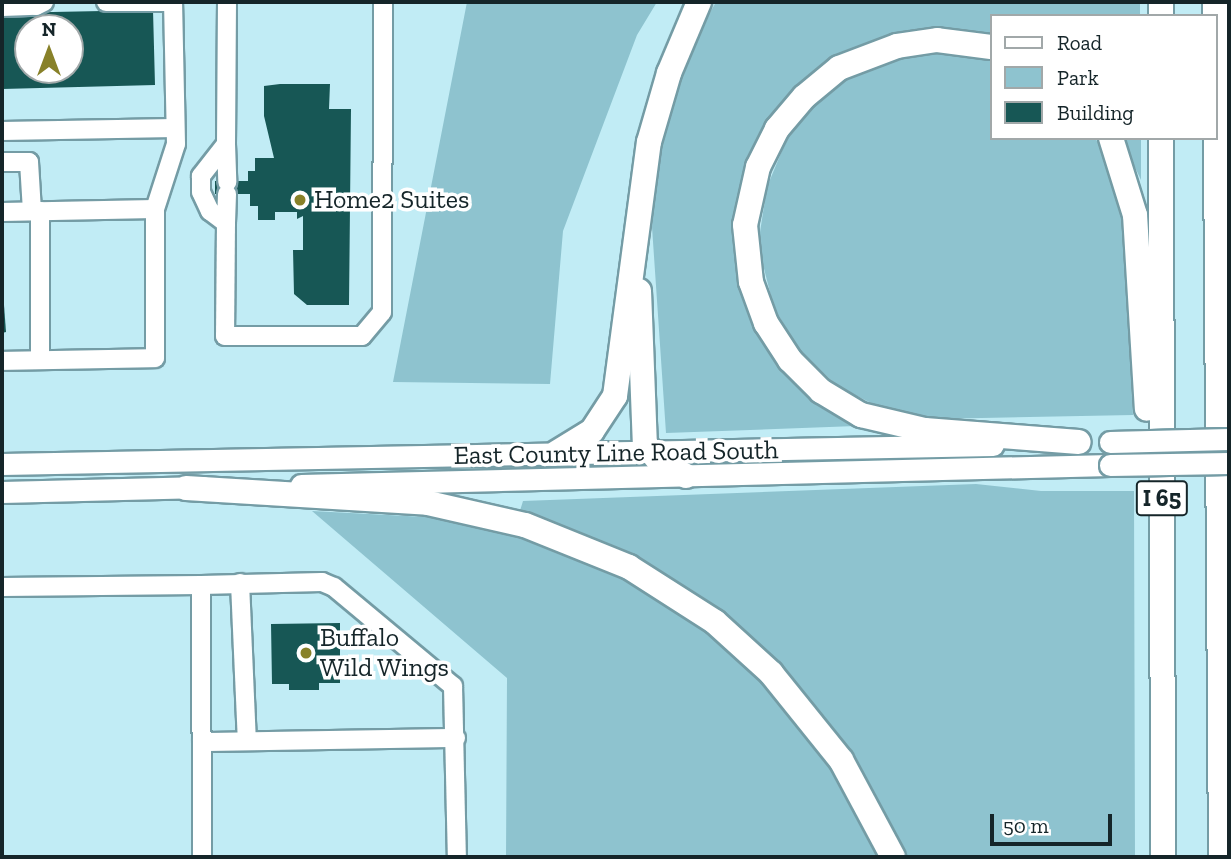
<!DOCTYPE html>
<style>
body{margin:0}
#map{position:relative;width:1231px;height:859px;overflow:hidden;background:#c1ecf5;font-family:"Zilla Slab",serif}
div>[style]{position:absolute}
.green>*{inset:0;background:#8ec3cf}
.building>*{inset:0;background:#175755}
.roads{filter:drop-shadow(2px 0 #749ca5) drop-shadow(-2px 0 #749ca5) drop-shadow(0 2px #749ca5) drop-shadow(0 -2px #749ca5)}
.minor>*{height:18px;margin:-9px;padding:0 9px;transform-origin:9px;border-radius:9px;background:#fff}
.major>*{height:21px;margin:-10.5px;padding:0 10.5px;transform-origin:10.5px;border-radius:10.5px;background:#fff}
.highway>*{height:24px;margin:-12px;padding:0 12px;transform-origin:12px;border-radius:12px;background:#fff}
.bridges{filter:drop-shadow(2px 0 #749ca5) drop-shadow(-2px 0 #749ca5) drop-shadow(0 2px #749ca5) drop-shadow(0 -2px #749ca5)}
.major-bridge>*{height:21px;margin:-10.5px;padding:0 10.5px;transform-origin:10.5px;border-radius:10.5px;background:#fff}
.dots>*{width:19px;height:19px;translate:-50% -50%;box-sizing:border-box;border:4px solid #fff;border-radius:50%}
span{translate:-50% -50%;white-space:nowrap;text-align:center;line-height:1.15;-webkit-text-stroke:7px #fff;paint-order:stroke}
.shield-label span{padding:2px 5px;background:#fff;border:2px solid;border-radius:5px;-webkit-text-stroke-width:0}
.shield-label{font-size:24px;color:#152529;font-weight:700}
.poi-label{font-size:26px;color:#152529}
.left{translate:0 -50%;text-align:left}
.street-label{font-size:26px;color:#152529}
.frame{position:absolute;inset:0;border:4px solid #152529;pointer-events:none}
.legend{position:absolute;left:990px;top:14px;width:228px;height:126px;box-sizing:border-box;background:#fff;border:2px solid #a1a8a9;margin:0;padding:9px 12px;list-style:none;font-size:21px;color:#152529}
.legend li{display:flex;align-items:center;gap:14px;height:35px}
.legend b{width:35px;border:2px solid #a1a8a9}
.north{position:absolute;left:14px;top:14px;width:70px;height:70px;box-sizing:border-box;background:#fff;border:2px solid #a1a8a9;border-radius:50%;rotate:0deg;font-size:19px;font-weight:700;line-height:28px;text-align:center;color:#152529}
.north::after{content:'';display:block;margin:auto;width:24px;height:32px;background:#888129;clip-path:polygon(50% 0,100% 100%,50% 72%,0 100%)}
.scale{position:absolute;left:990px;top:814px;width:122px;height:32px;box-sizing:border-box;border:4px solid #152529;border-top:0;padding-left:9px;font-size:21px;line-height:24px;white-space:nowrap;color:#152529;-webkit-text-stroke:5px #fff;paint-order:stroke}
</style>
<div id="map">
<div class="green">
<div style="clip-path:polygon(467px 2px,657px 2px,637px 35px,563px 231px,550px 384px,393px 382px)"></div>
<div style="clip-path:polygon(716px 2px,1140px 2px,1140px 16px,991px 16px,991px 38px,891px 36px,847px 52px,803px 80px,759px 135px,738px 194px,733px 246px,745px 305px,773px 359px,820px 407px,856px 426px,666px 433px,652px 227px,654px 180px,667px 117px,695px 39px)"></div>
<div style="clip-path:polygon(939px 53px,991px 60px,991px 138px,1095px 138px,1105px 153px,1121px 198px,1133px 415px,933px 419px,885px 410px,837px 386px,799px 349px,774px 308px,758px 245px,767px 187px,786px 141px,814px 104px,851px 76px,896px 60px)"></div>
<div style="clip-path:polygon(1121px 138px,1141px 138px,1141px 180px)"></div>
<div style="clip-path:polygon(976px 484px,1041px 491px,1134px 491px,1135px 857px,905px 857px,861px 768px,802px 691px,750px 638px,673px 580px,589px 537px,519px 514px,523px 501px)"></div>
<div style="clip-path:polygon(312px 511px,445px 518px,507px 532px,569px 553px,640px 587px,703px 628px,761px 680px,841px 781px,879px 857px,506px 857px,507px 678px)"></div>
</div>
<div class="building">
<div style="clip-path:polygon(evenodd,153px 10px,155px 85px,2px 89px,2px 13px,153px 10px,28px 28px,70px 28px,70px 70px,28px 70px,28px 28px)"></div>
<div style="clip-path:polygon(280px 84px,330px 84px,329px 109px,351px 109px,349px 305px,307px 305px,294px 294px,293px 250px,303px 250px,303px 216px,297px 219px,297px 212px,275px 212px,275px 220px,258px 220px,258px 206px,250px 206px,250px 194px,215px 194px,215px 181px,248px 181px,248px 171px,255px 171px,255px 158px,274px 158px,264px 116px,264px 86px)"></div>
<div style="clip-path:polygon(2px 278px,6px 332px,2px 333px)"></div>
<div style="clip-path:polygon(340px 623px,340px 683px,319px 683px,319px 690px,289px 690px,289px 684px,272px 684px,271px 624px)"></div>
</div>
<div class="roads">
<div class="minor">
<div style="left:106px;top:2px;width:67px"></div>
<div style="left:227px;top:2px;width:142px;rotate:90.4deg"></div>
<div style="left:226px;top:144px;width:41px;rotate:128deg"></div>
<div style="left:201px;top:176px;width:16px;rotate:90deg"></div>
<div style="left:201px;top:192px;width:21px;rotate:65deg"></div>
<div style="left:210px;top:211px;width:20px;rotate:37deg"></div>
<div style="left:226px;top:223px;width:113px;rotate:90.5deg"></div>
<div style="left:225px;top:336px;width:137px"></div>
<div style="left:362px;top:336px;width:31px;rotate:-50deg"></div>
<div style="left:382px;top:312px;width:310px;rotate:-89.8deg"></div>
<div style="left:2px;top:7px;width:34px;rotate:-2deg"></div>
<div style="left:36px;top:6px;width:9px;rotate:-27deg"></div>
<div style="left:2px;top:131px;width:173px;rotate:-1deg"></div>
<div style="left:226px;top:144px;width:38px;rotate:88deg"></div>
<div style="left:2px;top:162px;width:27px"></div>
<div style="left:29px;top:162px;width:49px;rotate:86.5deg"></div>
<div style="left:40px;top:211px;width:149px;rotate:90deg"></div>
<div style="left:2px;top:212px;width:153px;rotate:-1.1deg"></div>
<div style="left:226px;top:223px;width:29px;rotate:-88deg"></div>
<div style="left:2px;top:361px;width:153px;rotate:-1.1deg"></div>
<div style="left:155px;top:358px;width:149px;rotate:-90deg"></div>
<div style="left:155px;top:209px;width:68px;rotate:-72.1deg"></div>
<div style="left:176px;top:144px;width:142px;rotate:-91.2deg"></div>
<div style="left:240px;top:583px;width:158px;rotate:87.5deg"></div>
<div style="left:201px;top:585px;width:121px;rotate:-1.4deg"></div>
<div style="left:322px;top:582px;width:13px;rotate:23deg"></div>
<div style="left:334px;top:587px;width:155px;rotate:39.8deg"></div>
<div style="left:453px;top:686px;width:171px;rotate:88.7deg"></div>
<div style="left:2px;top:587px;width:199px;rotate:-0.6deg"></div>
<div style="left:201px;top:585px;width:272px;rotate:89.8deg"></div>
<div style="left:202px;top:742px;width:254px;rotate:-0.9deg"></div>
</div>
<div class="major">
<div style="left:2px;top:464px;width:991px;rotate:-1.1deg"></div>
<div style="left:301px;top:485px;width:809px;rotate:-1.42deg"></div>
<div style="left:2px;top:492px;width:201px;rotate:-1.4deg"></div>
</div>
<div class="highway">
<div style="left:1161px;top:2px;width:14px;rotate:90deg"></div>
<div style="left:1215px;top:2px;width:855px;rotate:89.6deg"></div>
<div style="left:991px;top:47px;width:54px;rotate:-172.6deg"></div>
<div style="left:937px;top:40px;width:40px;rotate:171.5deg"></div>
<div style="left:897px;top:46px;width:62px;rotate:159.2deg"></div>
<div style="left:839px;top:68px;width:45px;rotate:140.4deg"></div>
<div style="left:804px;top:97px;width:42px;rotate:130.2deg"></div>
<div style="left:777px;top:129px;width:42px;rotate:116.6deg"></div>
<div style="left:758px;top:167px;width:59px;rotate:102.6deg"></div>
<div style="left:745px;top:225px;width:57px;rotate:84deg"></div>
<div style="left:751px;top:282px;width:44px;rotate:69.9deg"></div>
<div style="left:766px;top:323px;width:44px;rotate:57deg"></div>
<div style="left:790px;top:360px;width:44px;rotate:45deg"></div>
<div style="left:821px;top:391px;width:47px;rotate:31deg"></div>
<div style="left:861px;top:415px;width:66px;rotate:13.2deg"></div>
<div style="left:925px;top:430px;width:154px;rotate:4.5deg"></div>
<div style="left:1111px;top:138px;width:81px;rotate:72.7deg"></div>
<div style="left:1135px;top:215px;width:194px;rotate:86.5deg"></div>
<div style="left:1161px;top:138px;width:719px;rotate:89.84deg"></div>
<div style="left:639px;top:291px;width:153px;rotate:87.8deg"></div>
<div style="left:645px;top:444px;width:22px;rotate:51deg"></div>
<div style="left:659px;top:461px;width:31px;rotate:29deg"></div>
<div style="left:556px;top:453px;width:42px;rotate:-31.4deg"></div>
<div style="left:592px;top:431px;width:42px;rotate:-56.7deg"></div>
<div style="left:615px;top:396px;width:256px;rotate:-82.4deg"></div>
<div style="left:649px;top:142px;width:72px;rotate:-73.8deg"></div>
<div style="left:669px;top:73px;width:77px;rotate:-67.1deg"></div>
<div style="left:186px;top:488px;width:242px;rotate:3.5deg"></div>
<div style="left:428px;top:503px;width:99px;rotate:12.8deg"></div>
<div style="left:525px;top:525px;width:112px;rotate:22deg"></div>
<div style="left:629px;top:567px;width:102px;rotate:32.6deg"></div>
<div style="left:715px;top:622px;width:76px;rotate:42.3deg"></div>
<div style="left:771px;top:673px;width:112px;rotate:51.2deg"></div>
<div style="left:841px;top:760px;width:110px;rotate:61.8deg"></div>
</div>
</div>
<div class="bridges">
<div class="major-bridge">
<div style="left:1110px;top:442px;width:119px;rotate:-1.4deg"></div>
<div style="left:1110px;top:465px;width:119px;rotate:-1deg"></div>
</div>
</div>
<div class="dots">
<div style="left:300px;top:200px;background:#888129"></div>
<div style="left:306px;top:653px;background:#888129"></div>
</div>
<div class="shield-label">
<span style="left:1162px;top:498px">I 65</span>
</div>
<div class="poi-label">
<span class="left" style="left:314px;top:200px">Home2 Suites</span>
<span class="left" style="left:320px;top:653px">Buffalo<br>Wild Wings</span>
</div>
<div class="street-label">
<span style="left:616px;top:453px;rotate:-1deg">East County Line Road South</span>
</div>
<div class="frame"></div>
<ul class="legend">
<li><b style="height:9px;background:#fff"></b>Road</li>
<li><b style="height:19px;background:#8ec3cf"></b>Park</li>
<li><b style="height:19px;background:#175755"></b>Building</li>
</ul>
<div class="north">N</div>
<div class="scale">50 m</div>
</div>
